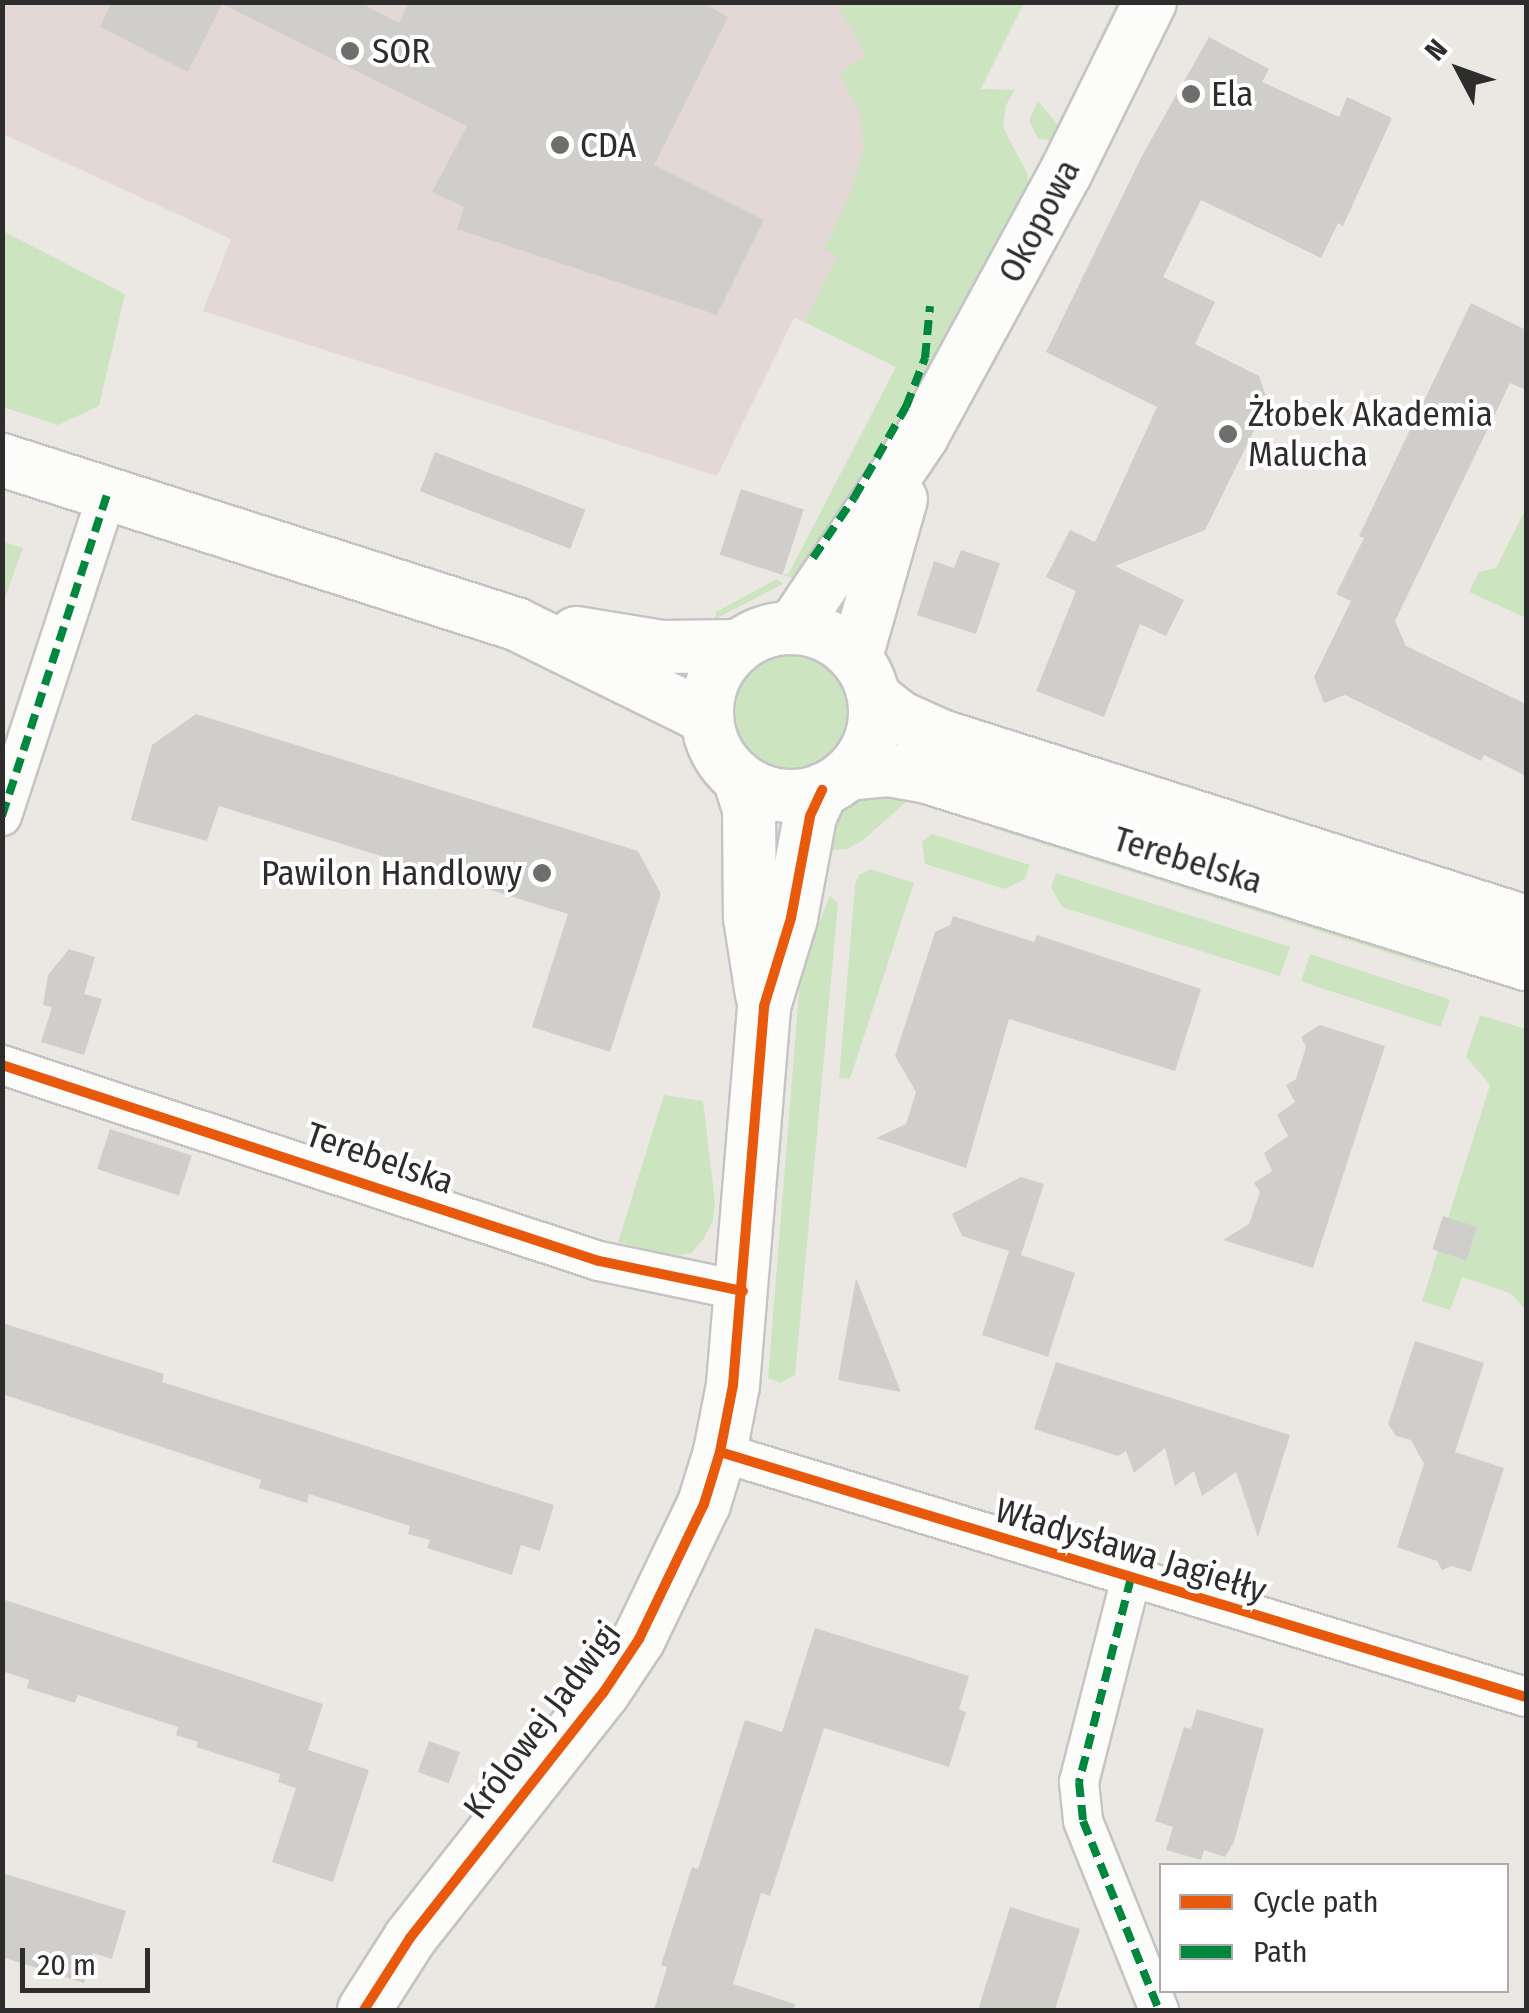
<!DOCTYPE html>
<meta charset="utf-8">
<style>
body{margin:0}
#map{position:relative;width:1529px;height:2013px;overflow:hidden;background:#ebe8e4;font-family:"Fira Sans Condensed",sans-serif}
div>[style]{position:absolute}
.medical>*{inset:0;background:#e4d8d6}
.green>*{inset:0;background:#cce4bf;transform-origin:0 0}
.round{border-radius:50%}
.building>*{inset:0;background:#d0cecb;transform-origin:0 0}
.roads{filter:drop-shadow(2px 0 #c5c4c4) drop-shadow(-2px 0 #c5c4c4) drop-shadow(0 2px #c5c4c4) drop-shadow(0 -2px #c5c4c4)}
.street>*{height:38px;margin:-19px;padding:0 19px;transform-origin:19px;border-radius:19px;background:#fcfcfb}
.secondary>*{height:52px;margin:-26px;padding:0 26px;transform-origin:26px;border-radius:26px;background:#fcfcfb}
.secondary>.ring{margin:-26px;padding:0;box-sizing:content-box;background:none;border:52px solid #fcfcfb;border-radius:50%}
.quiet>*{height:8px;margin-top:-4px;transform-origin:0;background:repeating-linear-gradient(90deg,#00873e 0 15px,transparent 0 23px)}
.cycleway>*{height:10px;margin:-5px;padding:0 5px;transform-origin:5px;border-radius:5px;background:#e8590c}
.dots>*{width:28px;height:28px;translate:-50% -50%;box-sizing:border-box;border:5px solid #fff;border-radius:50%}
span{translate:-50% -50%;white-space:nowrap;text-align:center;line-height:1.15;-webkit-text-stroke:8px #fff;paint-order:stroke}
.poi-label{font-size:35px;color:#2d2d2d}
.left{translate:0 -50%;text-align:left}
.right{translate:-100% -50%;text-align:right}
.street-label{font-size:35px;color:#2d2d2d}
.frame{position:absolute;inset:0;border:5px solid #2d2d2d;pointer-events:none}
.legend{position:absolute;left:1159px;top:1863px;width:350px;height:130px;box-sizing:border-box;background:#fff;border:2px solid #ababab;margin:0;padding:12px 18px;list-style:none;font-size:30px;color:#2d2d2d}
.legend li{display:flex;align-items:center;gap:20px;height:50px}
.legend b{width:50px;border:2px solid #ababab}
.north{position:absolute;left:1409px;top:20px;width:100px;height:100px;-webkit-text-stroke:8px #fff;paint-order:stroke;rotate:311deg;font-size:28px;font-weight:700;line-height:40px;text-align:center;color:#2d2d2d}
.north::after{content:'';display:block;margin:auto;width:35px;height:45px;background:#2d2d2d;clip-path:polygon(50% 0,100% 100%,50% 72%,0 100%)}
.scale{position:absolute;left:20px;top:1948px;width:130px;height:45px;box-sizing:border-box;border:5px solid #2d2d2d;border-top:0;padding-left:12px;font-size:30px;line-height:35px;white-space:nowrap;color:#2d2d2d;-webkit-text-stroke:8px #fff;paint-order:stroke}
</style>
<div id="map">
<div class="medical">
<div style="clip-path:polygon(3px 3px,964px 3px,804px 322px,794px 318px,717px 476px,203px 311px,231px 239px,3px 134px)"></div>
</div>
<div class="green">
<div style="clip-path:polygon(836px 3px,1024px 3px,981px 89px,1015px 90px,1006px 105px,1003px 127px,1027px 173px,1030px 192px,831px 551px,816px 542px,793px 578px,783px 575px,789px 573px,896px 367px,804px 322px,837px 256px,824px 249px,851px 193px,864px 147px,860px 115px,840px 72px,867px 56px)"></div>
<div style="clip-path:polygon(1117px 3px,1128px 3px,1055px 141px,1038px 139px,1029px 121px,1038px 101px,1058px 125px)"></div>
<div style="clip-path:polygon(3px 231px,125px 294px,99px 406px,58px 425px,3px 407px)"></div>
<div style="clip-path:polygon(1526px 508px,1526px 618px,1469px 592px,1479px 572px,1496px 568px)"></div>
<div style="clip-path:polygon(3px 542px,23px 548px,3px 603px,2px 542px)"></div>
<div style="clip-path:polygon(777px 579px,783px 584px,715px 619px,716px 612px)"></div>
<div class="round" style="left:734px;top:653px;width:116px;height:116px"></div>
<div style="clip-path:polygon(910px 789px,907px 801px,862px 841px,847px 849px,829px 850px,837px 807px,849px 798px)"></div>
<div style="clip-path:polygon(977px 809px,1430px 957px,1443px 970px,995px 829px)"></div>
<div style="clip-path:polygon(932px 834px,1030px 865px,1025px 879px,1005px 889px,925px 864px,922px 842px)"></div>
<div style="clip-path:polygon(870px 869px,914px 883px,850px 1079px,839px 1078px,855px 885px,859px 875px)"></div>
<div style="clip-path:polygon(1056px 873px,1290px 947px,1280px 976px,1062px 907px,1051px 887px)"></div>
<div style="clip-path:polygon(830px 896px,838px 903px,795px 1375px,781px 1383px,768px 1378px,801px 967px)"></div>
<div style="left:1310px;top:954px;width:147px;height:29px;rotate:18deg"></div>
<div style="clip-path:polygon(1480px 1015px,1526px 1029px,1526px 1310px,1510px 1293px,1462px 1277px,1450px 1310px,1422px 1301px,1490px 1085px,1466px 1057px)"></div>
<div style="clip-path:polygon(664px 1095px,703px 1101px,715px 1202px,713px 1220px,703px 1240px,691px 1253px,672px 1257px,618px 1242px)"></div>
</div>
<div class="building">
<div style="clip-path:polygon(112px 2px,359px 2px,399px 23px,409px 2px,701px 2px,728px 17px,654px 165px,764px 220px,717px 315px,457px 229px,464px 207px,432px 192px,467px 126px,222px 4px,188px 72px,100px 27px)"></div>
<div style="clip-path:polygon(1209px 37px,1269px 69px,1262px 82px,1339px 117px,1347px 97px,1392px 118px,1343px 226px,1338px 223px,1321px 258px,1201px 200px,1163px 277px,1215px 302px,1195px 344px,1259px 376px,1268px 402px,1205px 530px,1115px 566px,1184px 600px,1166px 636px,1140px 624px,1104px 717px,1036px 691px,1076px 591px,1046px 577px,1070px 530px,1095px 542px,1157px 407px,1046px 352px,1143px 154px)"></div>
<div style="clip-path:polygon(1471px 303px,1526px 330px,1526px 390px,1510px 383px,1395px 621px,1406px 646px,1526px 704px,1526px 776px,1484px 755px,1481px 761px,1345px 695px,1324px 703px,1314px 677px,1351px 601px,1336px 594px,1364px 538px,1359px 536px)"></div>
<div style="left:435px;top:452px;width:161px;height:42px;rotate:21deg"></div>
<div style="left:741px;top:489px;width:66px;height:69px;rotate:18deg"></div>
<div style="clip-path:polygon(961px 550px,1000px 563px,976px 634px,917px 615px,934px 561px,954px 568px)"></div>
<div style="clip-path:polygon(196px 714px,638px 851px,661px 894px,610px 1052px,532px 1027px,568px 914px,219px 806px,207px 841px,131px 820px,152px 745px)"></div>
<div style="clip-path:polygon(953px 916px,1034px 942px,1037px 935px,1201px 989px,1175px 1071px,1009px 1019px,966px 1168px,876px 1138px,906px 1124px,916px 1092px,895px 1056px,935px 932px,950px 925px)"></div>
<div style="clip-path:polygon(69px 949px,95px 957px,84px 994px,102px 999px,84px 1055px,41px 1042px,52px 1007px,43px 1005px,48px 975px)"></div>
<div style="clip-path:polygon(1320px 1025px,1385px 1046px,1313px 1268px,1223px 1240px,1249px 1224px,1260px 1192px,1254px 1183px,1272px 1171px,1264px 1153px,1288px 1136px,1277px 1115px,1295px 1102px,1286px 1085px,1296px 1079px,1306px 1047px,1301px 1037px)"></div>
<div style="left:110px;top:1129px;width:86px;height:42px;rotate:18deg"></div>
<div style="clip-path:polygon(1021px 1177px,1044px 1184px,1021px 1255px,1075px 1273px,1048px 1357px,982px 1335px,1009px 1251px,962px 1236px,952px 1214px)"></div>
<div style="left:1443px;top:1216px;width:36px;height:35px;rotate:18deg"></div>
<div style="clip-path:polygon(856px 1278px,901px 1392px,838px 1380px)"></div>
<div style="clip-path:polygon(2px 1323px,164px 1374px,162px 1382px,554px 1505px,540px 1551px,521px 1545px,512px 1575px,427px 1548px,430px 1540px,408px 1534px,410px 1526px,309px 1494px,307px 1503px,259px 1488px,261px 1480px,2px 1394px)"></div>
<div style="clip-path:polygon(1415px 1341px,1484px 1363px,1455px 1452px,1504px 1468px,1471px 1572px,1452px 1566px,1442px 1570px,1437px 1561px,1397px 1547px,1424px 1464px,1411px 1440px,1396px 1436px,1388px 1424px)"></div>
<div style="clip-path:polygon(1056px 1362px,1290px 1435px,1258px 1537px,1236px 1472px,1202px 1496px,1194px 1471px,1175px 1486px,1165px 1448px,1134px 1473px,1126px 1451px,1118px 1456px,1034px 1429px)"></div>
<div style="clip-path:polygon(2px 1599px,323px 1704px,308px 1750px,369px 1770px,333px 1882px,272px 1862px,296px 1788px,278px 1782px,280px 1774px,196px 1747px,198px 1742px,176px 1735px,178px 1727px,78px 1695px,75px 1703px,27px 1688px,29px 1680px,2px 1671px)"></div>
<div style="clip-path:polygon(815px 1628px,969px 1676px,959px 1709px,966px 1712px,949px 1767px,824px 1728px,770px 1896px,761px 1893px,733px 1984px,795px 2004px,794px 2010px,654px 2010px,667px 1967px,661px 1965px,692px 1867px,698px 1869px,745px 1720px,782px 1732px)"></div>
<div style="clip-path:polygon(1197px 1709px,1264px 1729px,1234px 1842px,1225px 1857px,1204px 1850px,1201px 1860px,1166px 1850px,1173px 1827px,1155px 1821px,1184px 1727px,1191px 1729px)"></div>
<div style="left:429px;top:1741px;width:33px;height:33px;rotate:20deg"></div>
<div style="clip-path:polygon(2px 1873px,126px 1911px,112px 1959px,93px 1953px,84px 1983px,2px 1957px)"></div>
<div style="clip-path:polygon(1010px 1907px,1080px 1929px,1055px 2010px,978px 2010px)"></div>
</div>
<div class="roads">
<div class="street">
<div style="left:2px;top:816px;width:341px;rotate:-71.9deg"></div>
<div style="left:2px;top:1065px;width:628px;rotate:18.18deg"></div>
<div style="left:599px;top:1261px;width:147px;rotate:11.8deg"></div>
<div style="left:720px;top:1452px;width:842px;rotate:16.91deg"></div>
<div style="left:1131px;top:1578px;width:211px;rotate:104.3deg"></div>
<div style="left:1079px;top:1782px;width:39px;rotate:84deg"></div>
<div style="left:1083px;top:1821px;width:204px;rotate:68.1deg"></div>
</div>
<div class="secondary">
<div style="left:2px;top:460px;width:540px;rotate:17.7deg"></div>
<div style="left:516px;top:624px;width:213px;rotate:26.2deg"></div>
<div style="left:793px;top:628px;width:231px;rotate:-56.1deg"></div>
<div style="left:922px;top:436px;width:301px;rotate:-61.4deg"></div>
<div style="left:1066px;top:172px;width:190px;rotate:-63.7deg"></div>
<div class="ring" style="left:707px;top:628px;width:116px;height:116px"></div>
<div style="left:576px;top:633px;width:87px;rotate:9.2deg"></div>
<div style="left:662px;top:647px;width:77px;rotate:-0.7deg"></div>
<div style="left:856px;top:657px;width:164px;rotate:-74.1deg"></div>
<div style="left:875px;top:698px;width:33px;rotate:38deg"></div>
<div style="left:901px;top:718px;width:44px;rotate:24.2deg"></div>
<div style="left:941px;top:736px;width:614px;rotate:17.64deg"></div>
<div style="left:848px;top:774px;width:40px;rotate:-5.7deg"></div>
<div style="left:888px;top:770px;width:40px;rotate:10deg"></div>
<div style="left:927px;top:777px;width:628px;rotate:17.34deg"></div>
<div style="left:739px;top:778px;width:32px;rotate:72deg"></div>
<div style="left:749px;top:808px;width:110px;rotate:89.5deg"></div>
<div style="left:750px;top:918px;width:78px;rotate:81.1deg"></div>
<div style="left:364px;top:2010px;width:85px;rotate:-57.4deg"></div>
<div style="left:410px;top:1938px;width:312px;rotate:-51.8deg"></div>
<div style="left:603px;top:1693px;width:65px;rotate:-56.3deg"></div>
<div style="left:639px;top:1639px;width:150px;rotate:-64.3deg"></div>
<div style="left:704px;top:1504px;width:54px;rotate:-72.9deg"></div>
<div style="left:720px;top:1452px;width:68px;rotate:-79deg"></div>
<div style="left:733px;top:1385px;width:380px;rotate:-85.3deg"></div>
<div style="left:764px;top:1006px;width:92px;rotate:-72.9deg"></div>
<div style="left:791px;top:918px;width:104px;rotate:-79.4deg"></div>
<div style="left:810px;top:816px;width:29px;rotate:-65deg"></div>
</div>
</div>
<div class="quiet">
<div style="left:813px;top:558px;width:73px;rotate:-55.7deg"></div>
<div style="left:854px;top:498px;width:105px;rotate:-60.3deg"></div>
<div style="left:906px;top:407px;width:53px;rotate:-68.8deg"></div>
<div style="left:925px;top:358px;width:52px;rotate:-84.5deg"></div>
<div style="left:2px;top:816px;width:341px;rotate:-71.9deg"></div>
<div style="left:1131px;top:1578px;width:211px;rotate:104.3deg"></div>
<div style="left:1079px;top:1782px;width:39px;rotate:84deg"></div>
<div style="left:1083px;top:1821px;width:204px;rotate:68.1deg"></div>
</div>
<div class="cycleway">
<div style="left:2px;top:1065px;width:628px;rotate:18.18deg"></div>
<div style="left:599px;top:1261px;width:147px;rotate:11.8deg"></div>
<div style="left:720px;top:1452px;width:842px;rotate:16.91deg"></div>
<div style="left:364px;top:2010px;width:85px;rotate:-57.4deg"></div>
<div style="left:410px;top:1938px;width:312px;rotate:-51.8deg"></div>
<div style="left:603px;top:1693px;width:65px;rotate:-56.3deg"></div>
<div style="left:639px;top:1639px;width:150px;rotate:-64.3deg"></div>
<div style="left:704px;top:1504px;width:54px;rotate:-72.9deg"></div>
<div style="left:720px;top:1452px;width:68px;rotate:-79deg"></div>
<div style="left:733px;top:1385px;width:380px;rotate:-85.3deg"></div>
<div style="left:764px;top:1006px;width:92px;rotate:-72.9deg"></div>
<div style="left:791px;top:918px;width:104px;rotate:-79.4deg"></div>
<div style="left:810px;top:816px;width:29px;rotate:-65deg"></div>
</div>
<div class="dots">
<div style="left:350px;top:51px;background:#706e6d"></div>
<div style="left:1191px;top:94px;background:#706e6d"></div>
<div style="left:560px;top:145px;background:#706e6d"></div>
<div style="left:1228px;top:434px;background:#706e6d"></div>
<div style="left:542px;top:873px;background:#706e6d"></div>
</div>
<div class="poi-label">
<span class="left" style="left:372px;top:51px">SOR</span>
<span class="left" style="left:1211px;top:94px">Ela</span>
<span class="left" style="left:580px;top:145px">CDA</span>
<span class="left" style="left:1248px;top:434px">Żłobek Akademia<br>Malucha</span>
<span class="right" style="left:522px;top:873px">Pawilon Handlowy</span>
</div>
<div class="street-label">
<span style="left:1039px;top:221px;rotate:-62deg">Okopowa</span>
<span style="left:1188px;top:860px;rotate:17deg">Terebelska</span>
<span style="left:380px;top:1158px;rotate:19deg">Terebelska</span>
<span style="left:1131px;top:1550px;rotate:17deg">Władysława Jagiełły</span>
<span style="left:542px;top:1720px;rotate:-53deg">Królowej Jadwigi</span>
</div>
<div class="frame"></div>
<ul class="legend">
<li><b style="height:12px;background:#e8590c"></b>Cycle path</li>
<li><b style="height:12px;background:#00873e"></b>Path</li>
</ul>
<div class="north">N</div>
<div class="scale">20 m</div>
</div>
